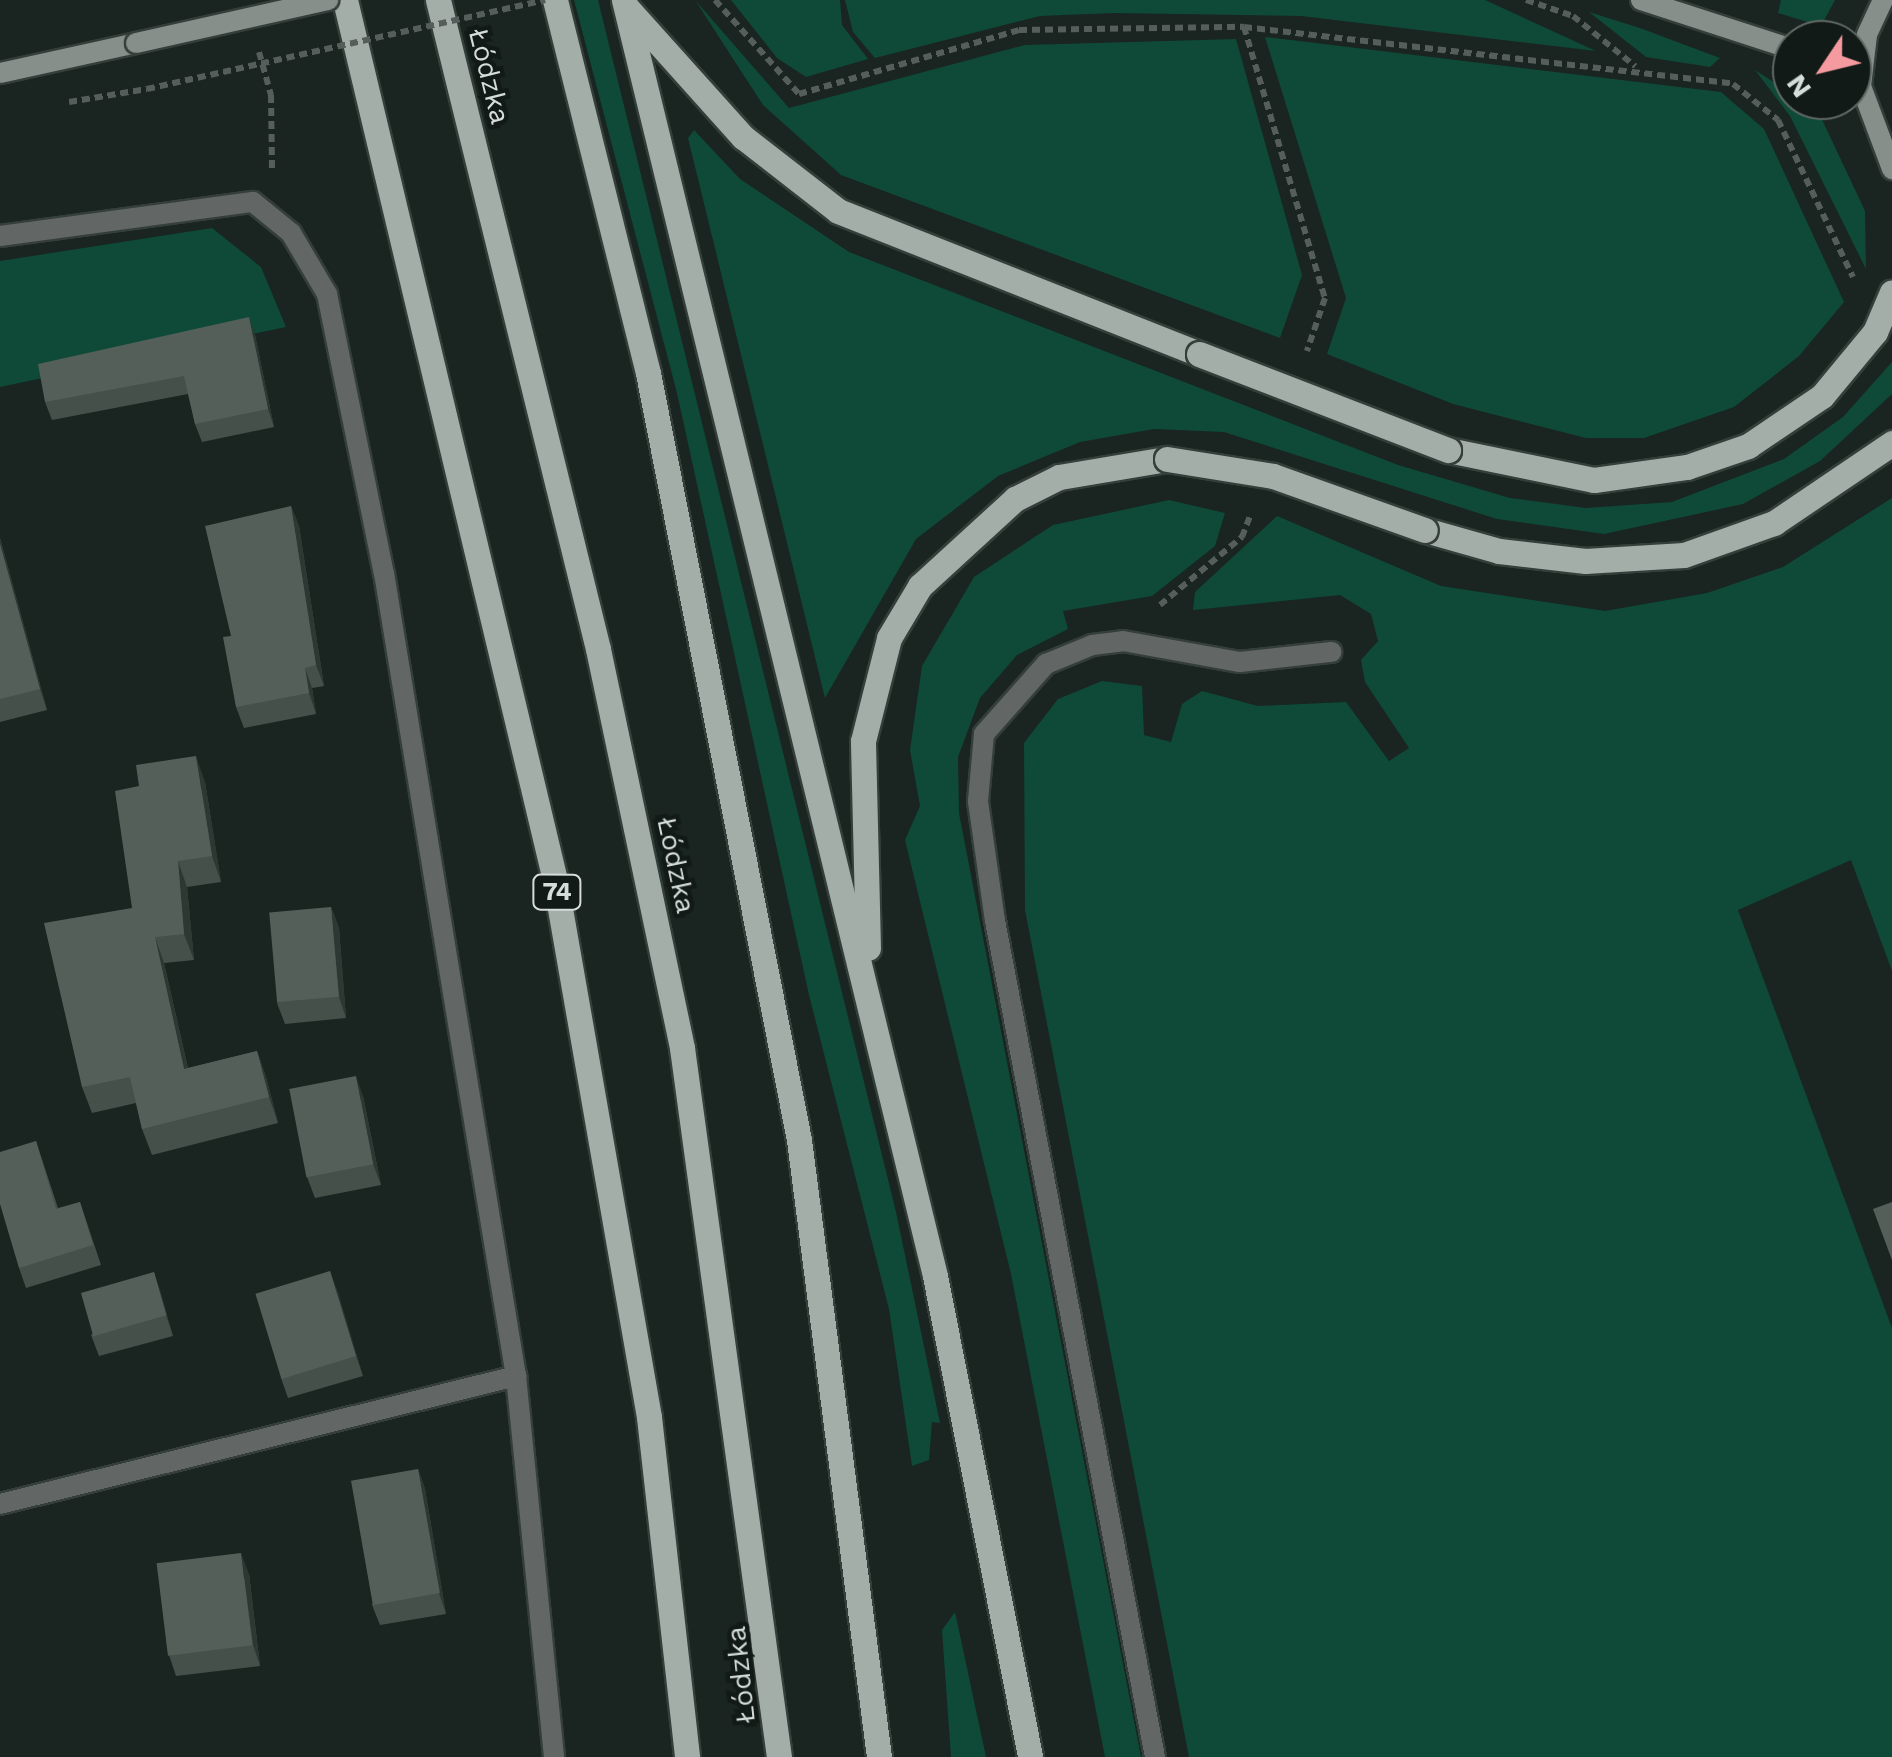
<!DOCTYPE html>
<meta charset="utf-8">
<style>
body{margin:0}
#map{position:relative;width:1892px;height:1757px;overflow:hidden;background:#1a2420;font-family:"Work Sans",sans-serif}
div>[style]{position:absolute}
.green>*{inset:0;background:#0e4a37}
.path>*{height:6px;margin-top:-3px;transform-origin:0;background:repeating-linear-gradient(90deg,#565e5b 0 8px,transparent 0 13px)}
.roads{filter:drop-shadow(2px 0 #343e3a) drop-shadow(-2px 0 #343e3a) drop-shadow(0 2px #343e3a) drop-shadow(0 -2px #343e3a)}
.lane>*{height:20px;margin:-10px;padding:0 10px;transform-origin:10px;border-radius:10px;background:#626765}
.secondary>*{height:20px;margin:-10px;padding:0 10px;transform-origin:10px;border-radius:10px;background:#878f8b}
.primary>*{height:25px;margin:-12.5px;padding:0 12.5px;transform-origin:12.5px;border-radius:12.5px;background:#a4aea9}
.path-bridge>*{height:6px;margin-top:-3px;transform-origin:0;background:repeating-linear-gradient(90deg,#565e5b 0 8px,transparent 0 13px)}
.bridges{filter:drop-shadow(2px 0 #343e3a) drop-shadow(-2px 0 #343e3a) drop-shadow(0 2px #343e3a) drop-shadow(0 -2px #343e3a)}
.secondary-bridge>*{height:20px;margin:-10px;padding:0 10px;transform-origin:10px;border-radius:10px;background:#878f8b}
.primary-bridge>*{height:25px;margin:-12.5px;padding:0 12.5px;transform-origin:12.5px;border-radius:12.5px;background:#a4aea9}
.wall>*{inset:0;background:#45504b}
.shaded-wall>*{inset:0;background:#2d3833}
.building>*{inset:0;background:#555f5a;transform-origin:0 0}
span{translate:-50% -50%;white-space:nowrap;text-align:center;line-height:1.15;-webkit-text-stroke:9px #111a16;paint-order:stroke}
.shield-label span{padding:2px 8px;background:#111a16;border:2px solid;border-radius:8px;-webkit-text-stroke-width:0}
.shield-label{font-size:25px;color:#d6dcd9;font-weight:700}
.street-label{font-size:28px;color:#d6dcd9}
.north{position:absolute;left:1772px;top:20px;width:100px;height:100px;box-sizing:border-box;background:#111a16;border:2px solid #606864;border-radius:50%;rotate:235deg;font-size:28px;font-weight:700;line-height:40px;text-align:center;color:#d6dcd9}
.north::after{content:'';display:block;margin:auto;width:35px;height:45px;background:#f59b9f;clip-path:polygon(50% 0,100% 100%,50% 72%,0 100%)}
</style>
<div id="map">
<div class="green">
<div style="clip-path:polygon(574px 0,598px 0,896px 1212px,940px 1423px,932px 1422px,929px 1460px,912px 1466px,889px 1309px,809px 995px,677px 393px)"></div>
<div style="clip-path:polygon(695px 0,789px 108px,1025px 45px,1236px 39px,1302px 275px,1280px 338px,841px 175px,763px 105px)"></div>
<div style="clip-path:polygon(731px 0,840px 0,842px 25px,868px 59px,806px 77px,777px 58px)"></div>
<div style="clip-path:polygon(845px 0,1485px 0,1596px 51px,1301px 16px,1114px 13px,1040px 16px,875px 58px,853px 32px)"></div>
<div style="clip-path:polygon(1781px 0,1835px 0,1821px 26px,1778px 13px)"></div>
<div style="clip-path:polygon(1589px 12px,1640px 28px,1720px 58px,1710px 67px,1646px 57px)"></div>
<div style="clip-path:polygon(1265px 37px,1721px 92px,1764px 129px,1844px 302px,1799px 356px,1734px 407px,1644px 438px,1586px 438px,1453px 404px,1327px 354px,1346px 298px)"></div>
<div style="clip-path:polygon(1755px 70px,1818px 111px,1865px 211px,1866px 269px,1790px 116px)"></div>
<div style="clip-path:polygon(694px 130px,740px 179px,849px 252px,1398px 465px,1510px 498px,1586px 508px,1672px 502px,1784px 459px,1843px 417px,1892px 362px,1892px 394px,1820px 461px,1743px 504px,1604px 534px,1497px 519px,1224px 432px,1154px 429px,1080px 442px,998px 476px,916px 539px,825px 698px,688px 138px)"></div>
<div style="clip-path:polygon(212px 228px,261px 267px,286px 327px,0 387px,0 261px)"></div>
<div style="clip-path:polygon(1892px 498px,1892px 971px,1851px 860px,1738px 910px,1892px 1328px,1892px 1757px,1189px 1757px,1025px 910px,1024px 743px,1058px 699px,1102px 681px,1142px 686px,1144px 735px,1171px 742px,1182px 704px,1202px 691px,1258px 706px,1346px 702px,1389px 761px,1409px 748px,1365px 682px,1361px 660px,1378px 641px,1371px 614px,1340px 595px,1193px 610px,1195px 592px,1277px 516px,1441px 586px,1605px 611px,1707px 593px,1783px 567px)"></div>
<div style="clip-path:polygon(1169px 500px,1225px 513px,1215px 546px,1152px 596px,1063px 611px,1068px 629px,1017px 655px,980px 698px,958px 757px,959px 813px,1141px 1757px,1105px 1757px,1011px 1274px,905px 840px,920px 806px,910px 750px,922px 666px,974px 577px,1053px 525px)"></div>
<div style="clip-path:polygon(955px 1612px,986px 1757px,951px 1757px,942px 1630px)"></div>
</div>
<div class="path">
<div style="left:715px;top:0;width:126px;rotate:48.2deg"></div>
<div style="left:799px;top:94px;width:229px;rotate:-16.2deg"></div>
<div style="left:1019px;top:30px;width:225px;rotate:-0.8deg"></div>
<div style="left:1244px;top:27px;width:492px;rotate:6.6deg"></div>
<div style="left:1733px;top:84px;width:58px;rotate:38.7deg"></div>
<div style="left:1778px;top:120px;width:174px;rotate:64.5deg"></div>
<div style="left:1526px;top:0;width:50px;rotate:18.8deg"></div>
<div style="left:1573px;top:16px;width:80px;rotate:38.9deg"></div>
<div style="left:1244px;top:27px;width:283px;rotate:73.4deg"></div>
<div style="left:1325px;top:298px;width:56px;rotate:108.8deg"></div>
<div style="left:259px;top:52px;width:45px;rotate:74.4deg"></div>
<div style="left:271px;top:95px;width:76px;rotate:89.2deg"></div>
<div style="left:69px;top:102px;width:79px;rotate:-9.5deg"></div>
<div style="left:1160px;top:605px;width:107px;rotate:-39.7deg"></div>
<div style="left:1242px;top:537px;width:25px;rotate:-69deg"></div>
</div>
<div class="roads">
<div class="lane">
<div style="left:0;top:236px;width:255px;rotate:-7.7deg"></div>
<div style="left:253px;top:202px;width:49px;rotate:39.2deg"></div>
<div style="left:291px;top:233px;width:71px;rotate:59.5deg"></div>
<div style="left:327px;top:294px;width:285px;rotate:78.5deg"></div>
<div style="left:384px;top:573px;width:814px;rotate:80.67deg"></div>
<div style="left:516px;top:1376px;width:383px;rotate:84.3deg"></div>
<div style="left:0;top:1504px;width:532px;rotate:-13.93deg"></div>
<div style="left:1155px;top:1757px;width:851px;rotate:-100.83deg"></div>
<div style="left:995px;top:921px;width:121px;rotate:-98.1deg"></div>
<div style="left:978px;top:801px;width:67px;rotate:-84.9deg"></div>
<div style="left:984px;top:734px;width:94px;rotate:-48.5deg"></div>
<div style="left:1046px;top:664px;width:50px;rotate:-22.4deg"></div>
<div style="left:1092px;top:645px;width:31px;rotate:-7deg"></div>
<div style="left:1123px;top:641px;width:119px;rotate:10.2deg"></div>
<div style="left:1240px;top:662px;width:92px;rotate:-6.3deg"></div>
</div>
<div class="secondary">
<div style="left:1641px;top:0;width:159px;rotate:18deg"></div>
<div style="left:1883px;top:0;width:38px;rotate:115deg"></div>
<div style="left:1867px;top:35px;width:51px;rotate:96.7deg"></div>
<div style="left:1861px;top:86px;width:89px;rotate:69.5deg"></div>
<div style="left:0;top:73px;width:139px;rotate:-12.4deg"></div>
</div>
<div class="primary">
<div style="left:345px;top:0;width:905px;rotate:76.58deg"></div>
<div style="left:555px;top:880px;width:545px;rotate:80.07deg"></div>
<div style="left:649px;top:1417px;width:342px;rotate:83.6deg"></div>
<div style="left:438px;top:0;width:668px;rotate:76.15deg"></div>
<div style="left:598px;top:649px;width:408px;rotate:78.1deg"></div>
<div style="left:682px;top:1048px;width:716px;rotate:82.21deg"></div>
<div style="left:555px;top:0;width:384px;rotate:76deg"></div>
<div style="left:648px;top:373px;width:782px;rotate:78.86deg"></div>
<div style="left:799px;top:1140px;width:622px;rotate:82.61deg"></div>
<div style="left:624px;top:0;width:1313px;rotate:76.3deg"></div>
<div style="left:935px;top:1276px;width:490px;rotate:78.8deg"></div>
<div style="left:629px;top:10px;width:171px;rotate:48.1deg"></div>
<div style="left:743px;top:137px;width:120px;rotate:37.9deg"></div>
<div style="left:838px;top:211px;width:388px;rotate:21.6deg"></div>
<div style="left:1448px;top:450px;width:149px;rotate:11.6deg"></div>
<div style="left:1594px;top:480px;width:94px;rotate:-8deg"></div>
<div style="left:1687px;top:467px;width:65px;rotate:-19deg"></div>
<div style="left:1748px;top:446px;width:89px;rotate:-34deg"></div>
<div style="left:1822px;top:396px;width:83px;rotate:-50.4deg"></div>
<div style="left:1875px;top:332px;width:43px;rotate:-67deg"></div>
<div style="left:1425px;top:530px;width:77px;rotate:15.8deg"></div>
<div style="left:1499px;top:551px;width:87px;rotate:6.6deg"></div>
<div style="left:1585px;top:561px;width:99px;rotate:-3.5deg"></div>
<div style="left:1684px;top:555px;width:96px;rotate:-19.6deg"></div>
<div style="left:1774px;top:523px;width:143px;rotate:-34.1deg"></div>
<div style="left:868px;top:948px;width:207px;rotate:-91.4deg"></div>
<div style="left:863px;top:741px;width:106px;rotate:-75.8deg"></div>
<div style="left:889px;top:638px;width:61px;rotate:-59.2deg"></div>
<div style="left:920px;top:586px;width:129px;rotate:-42.5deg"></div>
<div style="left:1015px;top:499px;width:49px;rotate:-26.6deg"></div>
<div style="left:1059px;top:477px;width:109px;rotate:-9.5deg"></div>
</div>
</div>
<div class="path-bridge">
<div style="left:147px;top:89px;width:408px;rotate:-12.6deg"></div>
</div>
<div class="bridges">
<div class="secondary-bridge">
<div style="left:136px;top:43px;width:197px;rotate:-12.6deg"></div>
</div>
<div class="primary-bridge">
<div style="left:1199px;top:354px;width:267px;rotate:21.1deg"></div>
<div style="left:1167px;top:459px;width:107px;rotate:9.1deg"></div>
<div style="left:1273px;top:476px;width:161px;rotate:19.6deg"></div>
</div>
</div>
<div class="wall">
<div style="clip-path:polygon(255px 335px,274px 427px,202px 442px,195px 424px,188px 394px,52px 420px,45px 402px)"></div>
<div style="clip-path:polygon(291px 506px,299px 526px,324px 686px,312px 688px,316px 714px,244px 728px,236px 707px,231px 636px)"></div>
<div style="clip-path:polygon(0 538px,47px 710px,0 722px)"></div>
<div style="clip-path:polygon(205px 782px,221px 882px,187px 887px,194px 960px,164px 963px,188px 1068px,257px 1051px,266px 1077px,278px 1123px,152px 1155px,142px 1129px,136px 1103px,92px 1113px,82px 1087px,132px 908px)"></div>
<div style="clip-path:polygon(331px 907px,339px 928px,346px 1018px,285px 1024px,277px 1003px)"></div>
<div style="clip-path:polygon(363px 1096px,381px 1185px,315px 1198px,307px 1177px)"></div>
<div style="clip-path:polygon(36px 1141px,58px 1208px,80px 1202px,101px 1265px,26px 1288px,19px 1268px)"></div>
<div style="clip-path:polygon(330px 1271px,363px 1376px,288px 1398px,281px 1378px)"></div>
<div style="clip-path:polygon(154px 1272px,173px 1336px,99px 1356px,91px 1335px)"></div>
<div style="clip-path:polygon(418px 1469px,425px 1489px,446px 1614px,380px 1625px,372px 1605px)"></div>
<div style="clip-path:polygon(249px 1574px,260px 1666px,176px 1676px,169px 1655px)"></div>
</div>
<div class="shaded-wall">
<div style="clip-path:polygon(249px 317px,255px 335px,274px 427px,268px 409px)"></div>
<div style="clip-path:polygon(291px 506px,299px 526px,324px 686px,316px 665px)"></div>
<div style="clip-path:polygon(0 538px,47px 710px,40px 689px,0 544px)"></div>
<div style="clip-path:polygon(305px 668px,312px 688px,316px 714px,309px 693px)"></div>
<div style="clip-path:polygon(196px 756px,205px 782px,221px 882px,212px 856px)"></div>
<div style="clip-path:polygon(178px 861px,187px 887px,194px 960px,184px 934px)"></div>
<div style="clip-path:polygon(331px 907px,339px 928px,346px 1018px,339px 997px)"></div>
<div style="clip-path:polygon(155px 937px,164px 963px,194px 1095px,184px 1069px)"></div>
<div style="clip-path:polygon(257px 1051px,266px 1077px,278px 1123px,269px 1097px)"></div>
<div style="clip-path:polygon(356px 1076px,363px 1096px,381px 1185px,373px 1164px)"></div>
<div style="clip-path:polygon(330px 1271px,338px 1292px,363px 1376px,356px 1356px)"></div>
<div style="clip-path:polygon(154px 1272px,161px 1293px,173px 1336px,166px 1315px)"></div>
<div style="clip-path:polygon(418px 1469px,425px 1489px,446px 1614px,439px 1593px)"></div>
<div style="clip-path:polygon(241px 1553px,249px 1574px,260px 1666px,253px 1645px)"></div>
</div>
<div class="building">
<div style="clip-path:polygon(249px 317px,268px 409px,195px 424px,184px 376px,45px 402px,38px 364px)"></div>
<div style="clip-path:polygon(291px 506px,316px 665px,305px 668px,309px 693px,236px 707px,223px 637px,231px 636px,205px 526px)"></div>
<div style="clip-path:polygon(0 544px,40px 689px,0 699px)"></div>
<div style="clip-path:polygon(196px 756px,212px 856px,178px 861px,184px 934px,155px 937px,184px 1069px,257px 1051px,269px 1097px,142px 1129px,130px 1077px,82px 1087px,44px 923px,132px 908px,115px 791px,139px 786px,136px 765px)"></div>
<div style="left:331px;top:907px;width:90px;height:62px;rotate:85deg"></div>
<div style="left:356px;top:1076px;width:90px;height:68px;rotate:79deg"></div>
<div style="clip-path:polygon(36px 1141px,56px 1209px,80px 1202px,93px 1245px,19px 1268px,0 1204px,0 1152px)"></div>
<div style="clip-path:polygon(1892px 1202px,1892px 1260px,1873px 1209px)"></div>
<div style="left:330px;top:1271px;width:89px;height:78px;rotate:73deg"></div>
<div style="left:154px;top:1272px;width:45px;height:76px;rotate:74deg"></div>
<div style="left:418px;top:1469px;width:126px;height:68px;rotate:80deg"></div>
<div style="left:241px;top:1553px;width:93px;height:85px;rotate:83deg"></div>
</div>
<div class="shield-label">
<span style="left:557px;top:892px">74</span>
</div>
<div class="street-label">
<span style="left:489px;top:76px;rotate:76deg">Łódzka</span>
<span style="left:676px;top:865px;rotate:78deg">Łódzka</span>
<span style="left:741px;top:1675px;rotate:-96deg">Łódzka</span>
</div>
<div class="north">N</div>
</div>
